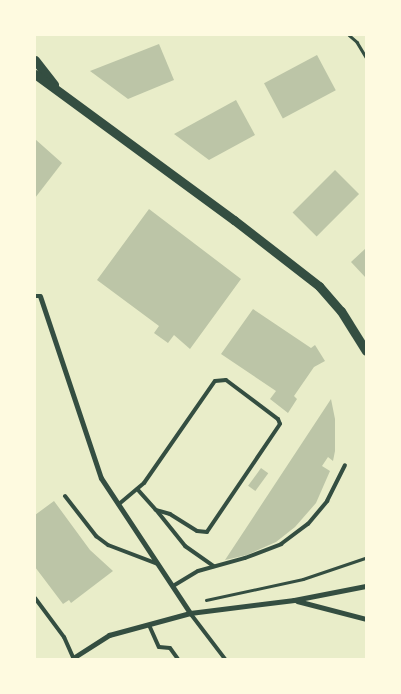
<!DOCTYPE html>
<style>
body{margin:0}
#map{position:relative;width:401px;height:694px;overflow:hidden;background:#e9edc9;font-family:Karla,sans-serif}
div>[style]{position:absolute}
.building>*{inset:0;background:#bcc5a7;transform-origin:0 0}
.path>*{height:2.5px;margin:-1.25px;padding:0 1.25px;transform-origin:1.25px;border-radius:1.25px;background:#344e41}
.service>*{height:4px;margin:-2px;padding:0 2px;transform-origin:2px;border-radius:2px;background:#344e41}
.minor>*{height:5px;margin:-2.5px;padding:0 2.5px;transform-origin:2.5px;border-radius:2.5px;background:#344e41}
.tertiary>*{height:9px;margin:-4.5px;padding:0 4.5px;transform-origin:4.5px;border-radius:4.5px;background:#344e41}
span{translate:-50% -50%;white-space:nowrap;text-align:center;line-height:1.15;-webkit-text-stroke:4px #fefae0;paint-order:stroke}
.frame{position:absolute;inset:0;border:36px solid #fefae0;pointer-events:none}
</style>
<div id="map">
<div class="building">
<div style="clip-path:polygon(159px 44px,174px 80px,128px 99px,90px 71px)"></div>
<div style="left:317px;top:55px;width:40px;height:60px;rotate:62deg"></div>
<div style="clip-path:polygon(236px 100px,255px 135px,209px 160px,174px 134px)"></div>
<div style="clip-path:polygon(35px 139px,62px 163px,35px 198px)"></div>
<div style="left:335px;top:170px;width:34px;height:60px;rotate:45deg"></div>
<div style="clip-path:polygon(149px 209px,241px 279px,190px 349px,174px 335px,168px 343px,154px 333px,159px 326px,97px 280px)"></div>
<div style="clip-path:polygon(366px 248px,366px 278px,351px 262px)"></div>
<div style="clip-path:polygon(253px 309px,311px 348px,315px 345px,325px 361px,314px 367px,294px 396px,297px 399px,288px 413px,270px 399px,276px 391px,221px 354px)"></div>
<div style="clip-path:polygon(331px 399px,335px 419px,335px 451px,333px 461px,328px 457px,322px 466px,330px 471px,316px 503px,295px 527px,276px 542px,247px 555px,225px 560px)"></div>
<div style="left:261px;top:468px;width:9px;height:22px;rotate:36deg"></div>
<div style="clip-path:polygon(54px 501px,90px 550px,113px 571px,71px 603px,69px 600px,63px 604px,35px 567px,35px 515px)"></div>
</div>
<div class="path">
<div style="left:349px;top:35px;width:11px;rotate:41deg"></div>
<div style="left:357px;top:42px;width:17px;rotate:59deg"></div>
<div style="left:206px;top:600px;width:99px;rotate:-12.2deg"></div>
<div style="left:303px;top:579px;width:65px;rotate:-18.7deg"></div>
</div>
<div class="service">
<div style="left:35px;top:296px;width:5px"></div>
<div style="left:65px;top:496px;width:51px;rotate:52.2deg"></div>
<div style="left:96px;top:536px;width:15px;rotate:37deg"></div>
<div style="left:108px;top:545px;width:53px;rotate:20.8deg"></div>
<div style="left:119px;top:504px;width:33px;rotate:-40deg"></div>
<div style="left:144px;top:483px;width:124px;rotate:-55.2deg"></div>
<div style="left:215px;top:381px;width:11px;rotate:-5deg"></div>
<div style="left:226px;top:380px;width:65px;rotate:36.9deg"></div>
<div style="left:278px;top:419px;width:5px;rotate:68deg"></div>
<div style="left:280px;top:424px;width:130px;rotate:124.1deg"></div>
<div style="left:207px;top:532px;width:10px;rotate:-174deg"></div>
<div style="left:197px;top:531px;width:32px;rotate:-148deg"></div>
<div style="left:170px;top:514px;width:15px;rotate:-164deg"></div>
<div style="left:156px;top:510px;width:28px;rotate:-132deg"></div>
<div style="left:157px;top:511px;width:45px;rotate:51.3deg"></div>
<div style="left:185px;top:546px;width:35px;rotate:35deg"></div>
<div style="left:173px;top:586px;width:29px;rotate:-31deg"></div>
<div style="left:198px;top:571px;width:49px;rotate:-15.5deg"></div>
<div style="left:245px;top:558px;width:39px;rotate:-21deg"></div>
<div style="left:281px;top:544px;width:34px;rotate:-37deg"></div>
<div style="left:308px;top:524px;width:30px;rotate:-50deg"></div>
<div style="left:327px;top:501px;width:40px;rotate:-63.4deg"></div>
<div style="left:35px;top:598px;width:49px;rotate:53.4deg"></div>
<div style="left:64px;top:637px;width:24px;rotate:66deg"></div>
<div style="left:190px;top:613px;width:58px;rotate:52.7deg"></div>
<div style="left:149px;top:625px;width:24px;rotate:66deg"></div>
<div style="left:159px;top:647px;width:11px;rotate:5deg"></div>
<div style="left:170px;top:648px;width:14px;rotate:54deg"></div>
</div>
<div class="minor">
<div style="left:40px;top:296px;width:192px;rotate:71.5deg"></div>
<div style="left:101px;top:478px;width:162px;rotate:56.6deg"></div>
<div style="left:297px;top:601px;width:71px;rotate:14.6deg"></div>
<div style="left:73px;top:658px;width:43px;rotate:-32.6deg"></div>
<div style="left:109px;top:635px;width:84px;rotate:-15.2deg"></div>
<div style="left:190px;top:613px;width:105px;rotate:-7.1deg"></div>
<div style="left:294px;top:600px;width:73px;rotate:-11deg"></div>
</div>
<div class="tertiary">
<div style="left:35px;top:60px;width:31px;rotate:52deg"></div>
<div style="left:35px;top:74px;width:247px;rotate:36.3deg"></div>
<div style="left:234px;top:220px;width:108px;rotate:37.8deg"></div>
<div style="left:319px;top:286px;width:33px;rotate:49deg"></div>
<div style="left:341px;top:311px;width:47px;rotate:58deg"></div>
</div>
<div class="frame"></div>
</div>
